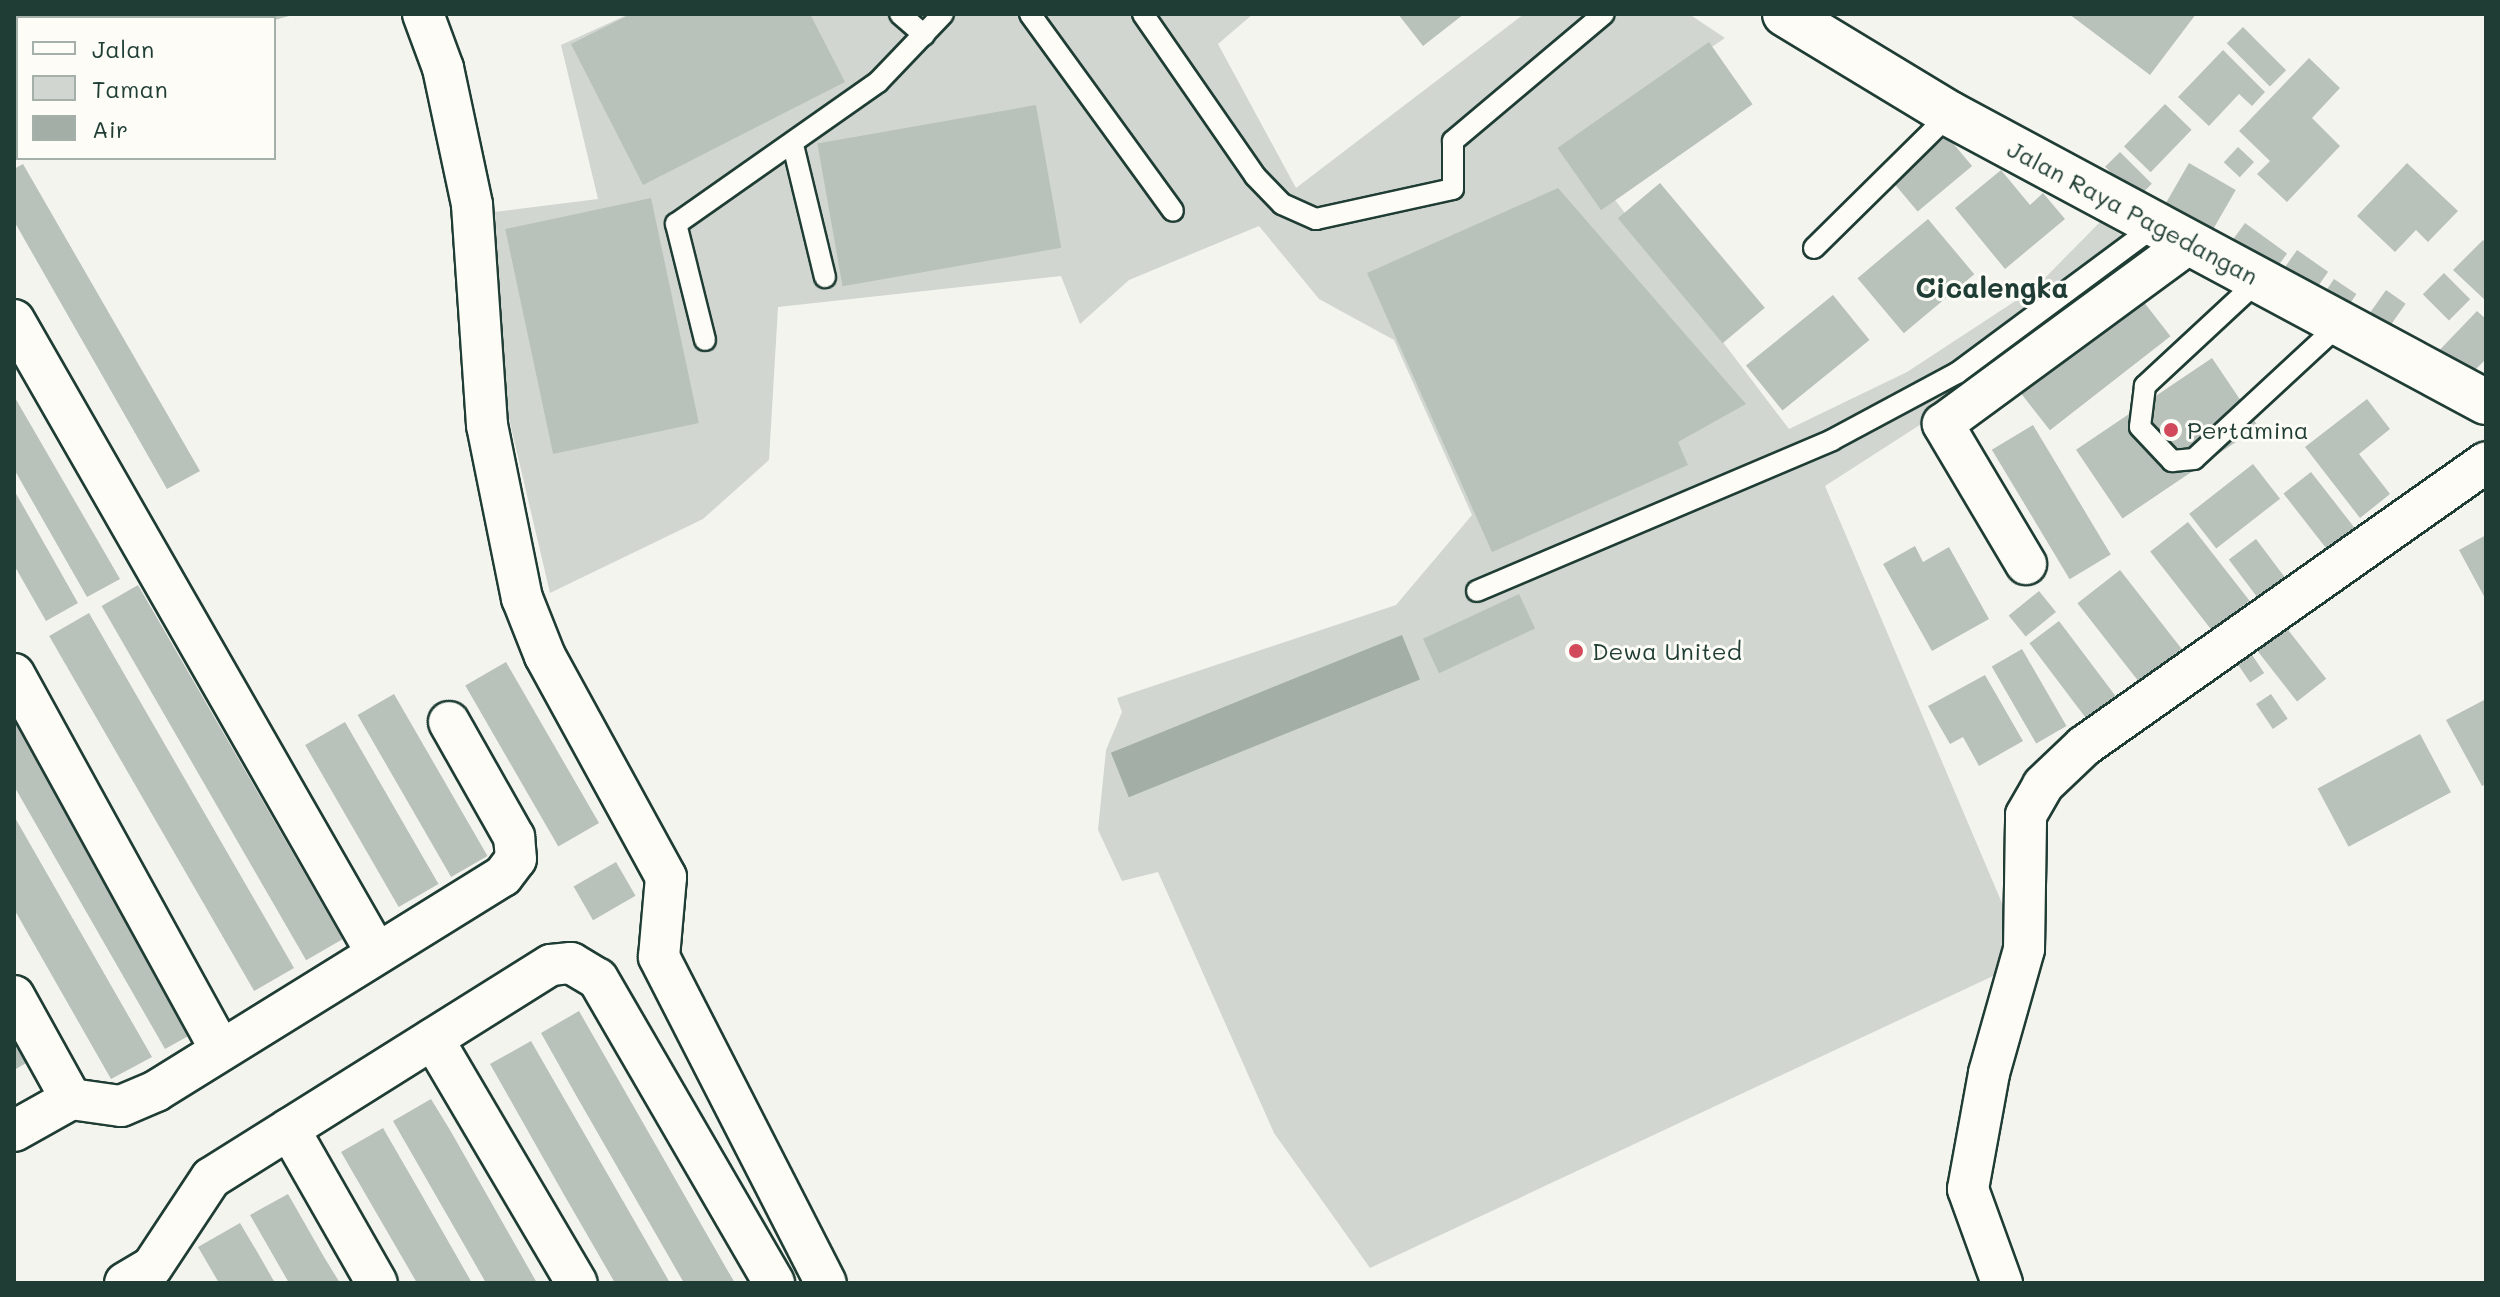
<!DOCTYPE html>
<style>
body{margin:0}
#map{position:relative;width:2500px;height:1297px;overflow:hidden;background:#f4f4ef;font-family:Mali,sans-serif}
div>[style]{position:absolute}
.green>*{inset:0;background:#d1d6d1}
.water>*{inset:0;background:#a3aea7;transform-origin:0 0}
.building>*{inset:0;background:#b9c1bb;transform-origin:0 0}
.roads{filter:drop-shadow(2px 0 #1f3d34) drop-shadow(-2px 0 #1f3d34) drop-shadow(0 2px #1f3d34) drop-shadow(0 -2px #1f3d34)}
.service>*{height:20px;margin:-10px;padding:0 10px;transform-origin:10px;border-radius:10px;background:#fdfcf7}
.minor>*{height:40px;margin:-20px;padding:0 20px;transform-origin:20px;border-radius:20px;background:#fdfcf7}
.tertiary>*{height:44px;margin:-22px;padding:0 22px;transform-origin:22px;border-radius:22px;background:#fdfcf7}
.dots>*{width:22px;height:22px;translate:-50% -50%;box-sizing:border-box;border:4px solid #fdfcf7;border-radius:50%}
span{translate:-50% -50%;white-space:nowrap;text-align:center;line-height:1.15;-webkit-text-stroke:6px #fdfcf7;paint-order:stroke}
.street-label{font-size:24px;color:#1f3d34}
.poi-label{font-size:24px;color:#1f3d34}
.left{translate:0 -50%;text-align:left}
.quarter-label{font-size:28px;color:#1f3d34;font-weight:700}
.frame{position:absolute;inset:0;border:16px solid #1f3d34;pointer-events:none}
.legend{position:absolute;left:16px;top:16px;width:260px;height:144px;box-sizing:border-box;background:#fdfcf7;border:2px solid #a4b0a9;margin:0;padding:10px 14px;list-style:none;font-size:24px;color:#1f3d34}
.legend li{display:flex;align-items:center;gap:16px;height:40px}
.legend b{width:40px;border:2px solid #a4b0a9}
</style>
<div id="map">
<div class="green">
<div style="clip-path:polygon(629px 14px,1253px 14px,1218px 44px,1296px 188px,1524px 14px,1689px 14px,1725px 38px,1571px 142px,1789px 429px,1907px 372px,2035px 288px,2100px 222px,2151px 253px,1971px 392px,1825px 486px,2010px 922px,2008px 969px,1370px 1268px,1274px 1133px,1158px 872px,1122px 881px,1098px 830px,1106px 750px,1122px 712px,1117px 698px,1396px 605px,1472px 515px,1394px 340px,1319px 299px,1259px 226px,1129px 280px,1080px 324px,1061px 276px,778px 307px,769px 460px,703px 519px,550px 593px,507px 410px,495px 212px,598px 199px,561px 45px)"></div>
</div>
<div class="water">
<div style="left:1402px;top:635px;width:48px;height:314px;rotate:68deg"></div>
</div>
<div class="building">
<div style="clip-path:polygon(14px 14px,18px 18px,14px 130px)"></div>
<div style="clip-path:polygon(199px 14px,293px 14px,293px 15px,274px 20px)"></div>
<div style="clip-path:polygon(631px 14px,810px 14px,845px 82px,643px 185px,571px 44px)"></div>
<div style="clip-path:polygon(1398px 14px,1464px 14px,1423px 46px)"></div>
<div style="clip-path:polygon(2069px 14px,2196px 14px,2150px 75px)"></div>
<div style="left:2243px;top:27px;width:61px;height:23px;rotate:45deg"></div>
<div style="left:1709px;top:42px;width:76px;height:185px;rotate:55deg"></div>
<div style="clip-path:polygon(2223px 50px,2265px 92px,2252px 106px,2239px 94px,2209px 126px,2178px 97px)"></div>
<div style="clip-path:polygon(2309px 58px,2340px 88px,2312px 118px,2340px 146px,2287px 202px,2257px 174px,2270px 161px,2239px 131px)"></div>
<div style="left:2165px;top:104px;width:37px;height:59px;rotate:44deg"></div>
<div style="left:1036px;top:105px;width:145px;height:222px;rotate:80deg"></div>
<div style="left:1947px;top:136px;width:39px;height:71px;rotate:50deg"></div>
<div style="left:2238px;top:147px;width:22px;height:21px;rotate:43deg"></div>
<div style="left:2120px;top:152px;width:45px;height:21px;rotate:45deg"></div>
<div style="left:2189px;top:163px;width:54px;height:51px;rotate:30deg"></div>
<div style="clip-path:polygon(2407px 163px,2458px 211px,2428px 242px,2416px 230px,2395px 252px,2357px 216px)"></div>
<div style="clip-path:polygon(23px 164px,200px 471px,167px 489px,14px 221px,14px 169px)"></div>
<div style="clip-path:polygon(2001px 170px,2030px 205px,2043px 193px,2065px 219px,2005px 269px,1955px 208px)"></div>
<div style="left:1660px;top:183px;width:163px;height:55px;rotate:50deg"></div>
<div style="clip-path:polygon(1558px 188px,1746px 404px,1678px 442px,1688px 465px,1492px 552px,1367px 273px)"></div>
<div style="left:651px;top:198px;width:230px;height:149px;rotate:78deg"></div>
<div style="left:1928px;top:219px;width:72px;height:92px;rotate:50deg"></div>
<div style="left:2245px;top:223px;width:52px;height:22px;rotate:36deg"></div>
<div style="clip-path:polygon(2483px 240px,2486px 243px,2486px 301px,2453px 270px)"></div>
<div style="left:2297px;top:250px;width:38px;height:27px;rotate:35deg"></div>
<div style="left:2444px;top:273px;width:37px;height:30px;rotate:45deg"></div>
<div style="left:2334px;top:279px;width:27px;height:20px;rotate:34deg"></div>
<div style="left:2386px;top:290px;width:24px;height:37px;rotate:35deg"></div>
<div style="left:2136px;top:292px;width:56px;height:153px;rotate:52deg"></div>
<div style="left:1833px;top:295px;width:58px;height:112px;rotate:51deg"></div>
<div style="clip-path:polygon(2477px 311px,2486px 319px,2486px 359px,2460px 385px,2431px 359px)"></div>
<div style="left:2212px;top:358px;width:83px;height:164px;rotate:56deg"></div>
<div style="clip-path:polygon(14px 396px,120px 579px,87px 597px,14px 469px)"></div>
<div style="clip-path:polygon(2367px 399px,2390px 429px,2359px 454px,2390px 494px,2360px 518px,2305px 447px)"></div>
<div style="left:2033px;top:425px;width:151px;height:48px;rotate:59deg"></div>
<div style="left:2253px;top:464px;width:44px;height:81px;rotate:52deg"></div>
<div style="left:2311px;top:472px;width:83px;height:35px;rotate:52deg"></div>
<div style="clip-path:polygon(14px 490px,78px 603px,46px 621px,14px 565px)"></div>
<div style="left:2188px;top:522px;width:100px;height:48px;rotate:52deg"></div>
<div style="clip-path:polygon(2486px 535px,2486px 600px,2459px 550px)"></div>
<div style="left:2256px;top:539px;width:61px;height:34px;rotate:53deg"></div>
<div style="clip-path:polygon(1915px 546px,1923px 562px,1949px 547px,1989px 619px,1932px 651px,1883px 564px)"></div>
<div style="left:2120px;top:570px;width:100px;height:54px;rotate:52deg"></div>
<div style="left:138px;top:585px;width:409px;height:42px;rotate:60deg"></div>
<div style="left:2039px;top:591px;width:27px;height:39px;rotate:51deg"></div>
<div style="left:1519px;top:594px;width:38px;height:106px;rotate:65deg"></div>
<div style="left:89px;top:613px;width:410px;height:46px;rotate:60deg"></div>
<div style="left:2059px;top:621px;width:94px;height:37px;rotate:53deg"></div>
<div style="left:2285px;top:626px;width:67px;height:37px;rotate:52deg"></div>
<div style="left:2022px;top:649px;width:89px;height:35px;rotate:60deg"></div>
<div style="left:2248px;top:649px;width:29px;height:17px;rotate:56deg"></div>
<div style="left:506px;top:662px;width:186px;height:47px;rotate:60deg"></div>
<div style="clip-path:polygon(1985px 675px,2023px 741px,1979px 766px,1963px 737px,1950px 744px,1928px 706px)"></div>
<div style="left:394px;top:694px;width:187px;height:42px;rotate:60deg"></div>
<div style="left:2271px;top:694px;width:30px;height:18px;rotate:56deg"></div>
<div style="clip-path:polygon(2486px 699px,2486px 784px,2482px 786px,2446px 720px)"></div>
<div style="clip-path:polygon(14px 703px,201px 1029px,165px 1049px,14px 786px)"></div>
<div style="left:345px;top:722px;width:187px;height:46px;rotate:60deg"></div>
<div style="left:2420px;top:734px;width:66px;height:116px;rotate:62deg"></div>
<div style="clip-path:polygon(14px 816px,152px 1057px,111px 1079px,14px 909px)"></div>
<div style="left:616px;top:862px;width:39px;height:49px;rotate:60deg"></div>
<div style="clip-path:polygon(579px 1011px,725px 1266px,735px 1283px,684px 1283px,577px 1097px,541px 1033px)"></div>
<div style="clip-path:polygon(14px 1037px,28px 1062px,14px 1070px)"></div>
<div style="clip-path:polygon(531px 1041px,642px 1234px,670px 1283px,615px 1283px,563px 1193px,490px 1064px)"></div>
<div style="clip-path:polygon(431px 1099px,450px 1130px,537px 1283px,486px 1283px,466px 1248px,393px 1121px)"></div>
<div style="clip-path:polygon(383px 1128px,420px 1192px,472px 1283px,417px 1283px,341px 1152px)"></div>
<div style="clip-path:polygon(288px 1194px,324px 1257px,340px 1283px,289px 1283px,250px 1215px)"></div>
<div style="clip-path:polygon(240px 1223px,259px 1255px,275px 1283px,219px 1283px,198px 1247px)"></div>
</div>
<div class="roads">
<div class="service">
<div style="left:900px;top:14px;width:32px;rotate:41deg"></div>
<div style="left:1030px;top:14px;width:243px;rotate:54deg"></div>
<div style="left:1143px;top:14px;width:197px;rotate:55.3deg"></div>
<div style="left:1255px;top:176px;width:39px;rotate:46deg"></div>
<div style="left:1282px;top:204px;width:37px;rotate:24deg"></div>
<div style="left:1316px;top:219px;width:140px;rotate:-12.4deg"></div>
<div style="left:1453px;top:189px;width:48px;rotate:-90deg"></div>
<div style="left:1453px;top:141px;width:197px;rotate:-40.1deg"></div>
<div style="left:793px;top:145px;width:136px;rotate:76.4deg"></div>
<div style="left:1814px;top:248px;width:191px;rotate:-44.6deg"></div>
<div style="left:2259px;top:280px;width:156px;rotate:137.1deg"></div>
<div style="left:2145px;top:386px;width:41px;rotate:97deg"></div>
<div style="left:2140px;top:427px;width:47px;rotate:46.7deg"></div>
<div style="left:2172px;top:461px;width:22px;rotate:-5deg"></div>
<div style="left:2194px;top:459px;width:199px;rotate:-42.8deg"></div>
<div style="left:705px;top:340px;width:120px;rotate:-104deg"></div>
<div style="left:676px;top:224px;width:247px;rotate:-35.1deg"></div>
<div style="left:878px;top:82px;width:94px;rotate:-46.3deg"></div>
<div style="left:1477px;top:591px;width:386px;rotate:-23deg"></div>
<div style="left:1832px;top:440px;width:142px;rotate:-28.2deg"></div>
<div style="left:1957px;top:373px;width:248px;rotate:-36.6deg"></div>
</div>
<div class="minor">
<div style="left:423px;top:14px;width:58px;rotate:69.7deg"></div>
<div style="left:443px;top:68px;width:140px;rotate:78deg"></div>
<div style="left:472px;top:205px;width:221px;rotate:86.1deg"></div>
<div style="left:487px;top:425px;width:177px;rotate:78.6deg"></div>
<div style="left:522px;top:598px;width:62px;rotate:68.4deg"></div>
<div style="left:545px;top:656px;width:252px;rotate:61.3deg"></div>
<div style="left:666px;top:877px;width:80px;rotate:95deg"></div>
<div style="left:659px;top:957px;width:366px;rotate:62.9deg"></div>
<div style="left:14px;top:320px;width:728px;rotate:60.2deg"></div>
<div style="left:2026px;top:564px;width:163px;rotate:-120.7deg"></div>
<div style="left:1943px;top:424px;width:305px;rotate:-36.3deg"></div>
<div style="left:14px;top:674px;width:429px;rotate:61.2deg"></div>
<div style="left:14px;top:996px;width:118px;rotate:61deg"></div>
<div style="left:433px;top:1039px;width:283px;rotate:59.5deg"></div>
<div style="left:289px;top:1129px;width:177px;rotate:60.3deg"></div>
<div style="left:14px;top:1131px;width:65px;rotate:-29.3deg"></div>
<div style="left:71px;top:1099px;width:50px;rotate:8deg"></div>
<div style="left:121px;top:1106px;width:38px;rotate:-23deg"></div>
<div style="left:156px;top:1091px;width:408px;rotate:-31.8deg"></div>
<div style="left:503px;top:876px;width:21px;rotate:-53deg"></div>
<div style="left:516px;top:859px;width:22px;rotate:-95deg"></div>
<div style="left:514px;top:837px;width:132px;rotate:-119.5deg"></div>
<div style="left:125px;top:1283px;width:31px;rotate:-31deg"></div>
<div style="left:152px;top:1267px;width:107px;rotate:-56.5deg"></div>
<div style="left:211px;top:1178px;width:401px;rotate:-32.1deg"></div>
<div style="left:551px;top:965px;width:20px;rotate:-6deg"></div>
<div style="left:571px;top:963px;width:31px;rotate:31deg"></div>
<div style="left:598px;top:979px;width:351px;rotate:59.9deg"></div>
<div style="left:2002px;top:1283px;width:100px;rotate:-109.9deg"></div>
<div style="left:1968px;top:1189px;width:118px;rotate:-79.7deg"></div>
<div style="left:1989px;top:1073px;width:129px;rotate:-74.2deg"></div>
<div style="left:2024px;top:949px;width:134px;rotate:-89.1deg"></div>
<div style="left:2026px;top:815px;width:34px;rotate:-60deg"></div>
<div style="left:2043px;top:785px;width:57px;rotate:-43.6deg"></div>
<div style="left:2084px;top:746px;width:492px;rotate:-35.2deg"></div>
</div>
<div class="tertiary">
<div style="left:1785px;top:14px;width:193px;rotate:31.2deg"></div>
<div style="left:1950px;top:114px;width:608px;rotate:28.25deg"></div>
</div>
</div>
<div class="dots">
<div style="left:2171px;top:430px;background:#d1495b"></div>
<div style="left:1576px;top:651px;background:#d1495b"></div>
</div>
<div class="street-label">
<span style="left:2133px;top:212px;rotate:28deg">Jalan Raya Pagedangan</span>
</div>
<div class="poi-label">
<span class="left" style="left:2187px;top:430px">Pertamina</span>
<span class="left" style="left:1592px;top:651px">Dewa United</span>
</div>
<div class="quarter-label">
<span style="left:1992px;top:287px">Cicalengka</span>
</div>
<div class="frame"></div>
<ul class="legend">
<li><b style="height:10px;background:#fdfcf7"></b>Jalan</li>
<li><b style="height:22px;background:#d1d6d1"></b>Taman</li>
<li><b style="height:22px;background:#a3aea7"></b>Air</li>
</ul>
</div>
